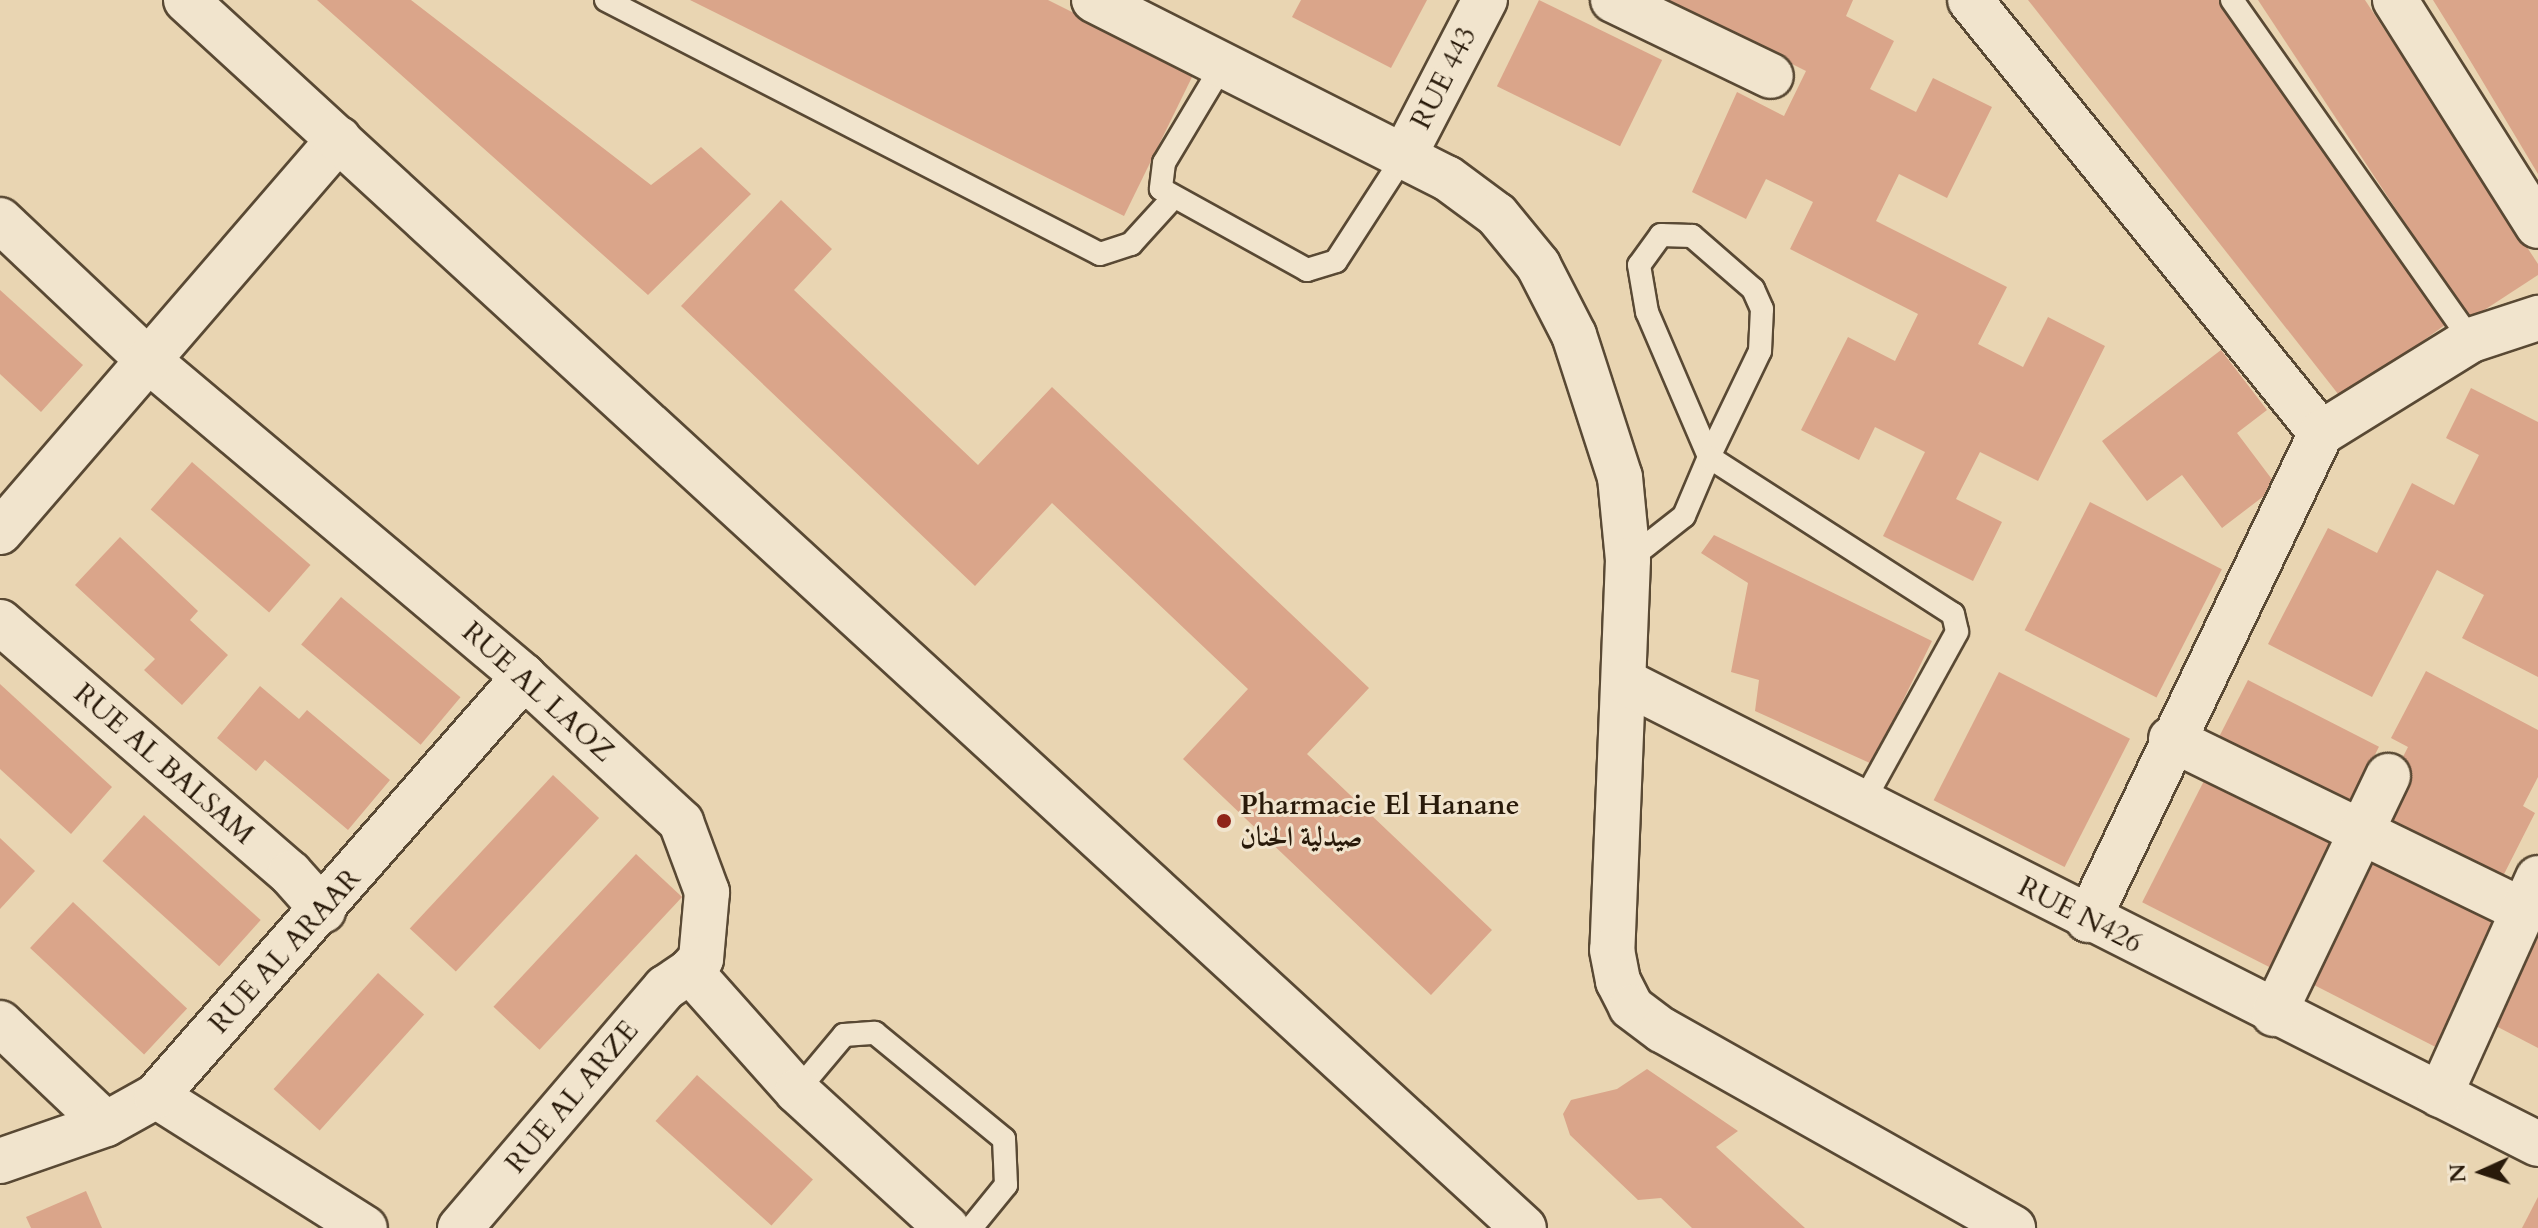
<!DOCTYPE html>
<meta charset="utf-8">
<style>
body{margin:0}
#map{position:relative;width:2538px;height:1228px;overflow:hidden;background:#e9d5b2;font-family:Cardo,Amiri,serif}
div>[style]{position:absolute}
.building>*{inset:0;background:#daa58a;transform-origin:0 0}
.roads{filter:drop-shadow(2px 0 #594934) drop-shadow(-2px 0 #594934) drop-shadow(0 2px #594934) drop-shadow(0 -2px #594934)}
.service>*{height:22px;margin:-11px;padding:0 11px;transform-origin:11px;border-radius:11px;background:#f1e4cd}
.minor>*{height:44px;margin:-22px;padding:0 22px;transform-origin:22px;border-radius:22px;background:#f1e4cd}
.secondary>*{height:44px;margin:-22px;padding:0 22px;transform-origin:22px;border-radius:22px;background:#f1e4cd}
.dots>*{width:22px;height:22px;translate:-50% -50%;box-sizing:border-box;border:4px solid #f1e4cd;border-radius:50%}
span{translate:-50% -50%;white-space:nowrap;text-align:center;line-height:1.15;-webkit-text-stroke:6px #f1e4cd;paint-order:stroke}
.street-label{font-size:28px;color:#291a0a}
.poi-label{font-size:28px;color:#291a0a;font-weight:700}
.left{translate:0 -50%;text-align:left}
.north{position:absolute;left:2442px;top:1132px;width:80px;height:80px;-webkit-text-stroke:6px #f1e4cd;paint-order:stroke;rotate:267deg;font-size:22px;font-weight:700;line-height:32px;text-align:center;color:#291a0a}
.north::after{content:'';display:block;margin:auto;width:28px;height:36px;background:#291a0a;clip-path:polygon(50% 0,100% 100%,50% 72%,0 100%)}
</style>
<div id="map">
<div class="building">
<div style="clip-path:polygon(317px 0,411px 0,651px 185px,701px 147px,751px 194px,648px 295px)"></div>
<div style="clip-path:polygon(690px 0,1048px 0,1194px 73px,1124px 216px)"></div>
<div style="clip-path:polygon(1301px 0,1427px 0,1391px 68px,1292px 17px)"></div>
<div style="left:1539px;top:0;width:137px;height:96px;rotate:26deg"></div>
<div style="clip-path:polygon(1664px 0,1853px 0,1846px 16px,1894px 41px,1870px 89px,1916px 112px,1933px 78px,1992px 107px,1947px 198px,1899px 174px,1876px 221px,2007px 287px,1978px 344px,2023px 367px,2048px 317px,2105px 346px,2038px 481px,1980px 452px,1956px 499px,2002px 522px,1973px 581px,1883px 536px,1925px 452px,1875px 427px,1859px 460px,1801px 430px,1848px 337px,1895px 361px,1918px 314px,1790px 249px,1813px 202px,1766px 179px,1746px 219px,1692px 192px,1737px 92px,1784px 116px,1806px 71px)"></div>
<div style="clip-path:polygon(2028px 0,2221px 0,2445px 325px,2342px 399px)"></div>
<div style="clip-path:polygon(2258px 0,2365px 0,2538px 264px,2538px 275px,2469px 320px)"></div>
<div style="clip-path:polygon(2433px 0,2538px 0,2538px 174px,2456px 37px)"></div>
<div style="clip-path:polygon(781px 200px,832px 249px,794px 290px,978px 465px,1052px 387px,1369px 688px,1307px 754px,1492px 930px,1431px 995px,1183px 759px,1248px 689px,1052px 503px,975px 586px,681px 306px)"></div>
<div style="clip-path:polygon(0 290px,83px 365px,41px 412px,0 374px)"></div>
<div style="clip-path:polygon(2221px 350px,2267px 410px,2237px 433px,2277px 486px,2222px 528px,2182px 475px,2147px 501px,2102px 441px)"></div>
<div style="clip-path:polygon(2471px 388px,2538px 422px,2538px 677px,2462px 638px,2484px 595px,2437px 570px,2372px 697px,2268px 644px,2328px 528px,2377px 553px,2412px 483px,2454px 505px,2479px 455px,2446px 438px)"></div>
<div style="left:192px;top:462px;width:157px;height:63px;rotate:41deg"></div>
<div style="left:2090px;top:502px;width:148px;height:144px;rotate:27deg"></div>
<div style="clip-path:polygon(1714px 535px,1932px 641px,1872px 764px,1755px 711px,1759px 680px,1731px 672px,1748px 583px,1701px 553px)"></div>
<div style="clip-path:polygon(120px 537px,198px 611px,190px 620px,228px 655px,182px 705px,144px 670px,155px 659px,75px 585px)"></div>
<div style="left:341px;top:597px;width:156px;height:62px;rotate:40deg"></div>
<div style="clip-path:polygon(2426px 671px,2538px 730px,2538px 777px,2523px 806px,2535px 813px,2500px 882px,2373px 816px,2408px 747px,2391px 738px)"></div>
<div style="left:1999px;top:672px;width:147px;height:144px;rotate:27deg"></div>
<div style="left:2248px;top:680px;width:147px;height:72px;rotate:27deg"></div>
<div style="clip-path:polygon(0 684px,112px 787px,71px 834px,0 769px)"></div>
<div style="clip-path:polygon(260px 686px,299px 719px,307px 710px,390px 780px,348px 830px,265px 760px,256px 771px,217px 738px)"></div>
<div style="left:2208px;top:773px;width:147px;height:145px;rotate:27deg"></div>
<div style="left:553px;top:775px;width:63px;height:210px;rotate:43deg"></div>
<div style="left:144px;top:815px;width:157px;height:62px;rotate:42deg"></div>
<div style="clip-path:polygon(0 838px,35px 871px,0 909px)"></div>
<div style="left:636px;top:854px;width:63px;height:209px;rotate:43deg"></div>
<div style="left:2376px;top:855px;width:148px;height:144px;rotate:27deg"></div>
<div style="left:73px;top:902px;width:156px;height:63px;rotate:43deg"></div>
<div style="clip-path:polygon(2538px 937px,2538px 1048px,2494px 1025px)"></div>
<div style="left:378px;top:973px;width:62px;height:156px;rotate:42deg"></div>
<div style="clip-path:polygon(1647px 1069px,1738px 1131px,1716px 1147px,1805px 1228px,1692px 1228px,1661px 1198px,1638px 1200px,1570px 1135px,1563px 1114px,1571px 1100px,1617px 1089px)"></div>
<div style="left:697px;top:1075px;width:156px;height:62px;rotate:42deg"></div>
<div style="clip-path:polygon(86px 1191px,102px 1228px,31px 1228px,26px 1217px)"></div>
<div style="clip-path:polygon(2538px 1197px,2538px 1228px,2522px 1228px)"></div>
</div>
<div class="roads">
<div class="service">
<div style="left:606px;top:0;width:555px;rotate:27.21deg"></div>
<div style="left:1100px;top:254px;width:33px;rotate:-18deg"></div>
<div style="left:1131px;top:244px;width:59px;rotate:-47.7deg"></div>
<div style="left:2232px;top:0;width:416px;rotate:54.9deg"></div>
<div style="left:1222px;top:66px;width:113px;rotate:120.9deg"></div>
<div style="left:1164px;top:163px;width:26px;rotate:97deg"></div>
<div style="left:1161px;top:189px;width:167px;rotate:29deg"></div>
<div style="left:1307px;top:270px;width:30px;rotate:-17deg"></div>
<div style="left:1336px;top:261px;width:125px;rotate:-57.1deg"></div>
<div style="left:1628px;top:560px;width:71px;rotate:-38.2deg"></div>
<div style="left:1684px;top:516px;width:64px;rotate:-67deg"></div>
<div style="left:1709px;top:457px;width:118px;rotate:-64.3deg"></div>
<div style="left:1760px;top:351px;width:42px;rotate:-87.3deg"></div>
<div style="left:1762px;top:309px;width:22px;rotate:-114deg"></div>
<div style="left:1753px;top:289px;width:81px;rotate:-139deg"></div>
<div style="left:1692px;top:236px;width:31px;rotate:-178deg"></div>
<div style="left:1661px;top:235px;width:37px;rotate:126deg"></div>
<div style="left:1639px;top:265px;width:48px;rotate:80.3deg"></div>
<div style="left:1647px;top:312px;width:158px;rotate:66.8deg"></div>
<div style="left:1709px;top:457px;width:290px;rotate:32.8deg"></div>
<div style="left:1953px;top:614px;width:18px;rotate:77deg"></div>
<div style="left:1957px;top:632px;width:196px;rotate:118.9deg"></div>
<div style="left:797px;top:1091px;width:73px;rotate:-50deg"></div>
<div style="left:844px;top:1035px;width:31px;rotate:-4deg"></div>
<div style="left:875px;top:1033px;width:167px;rotate:39.4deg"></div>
<div style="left:1004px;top:1139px;width:46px;rotate:87.5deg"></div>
<div style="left:1006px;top:1185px;width:55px;rotate:129.1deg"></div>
</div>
<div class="minor">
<div style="left:1094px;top:0;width:395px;rotate:26.8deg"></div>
<div style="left:1447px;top:178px;width:62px;rotate:36.5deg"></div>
<div style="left:1497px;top:215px;width:65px;rotate:50.6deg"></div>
<div style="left:1538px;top:265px;width:79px;rotate:62.8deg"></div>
<div style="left:1574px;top:335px;width:149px;rotate:72.1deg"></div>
<div style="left:1620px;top:477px;width:83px;rotate:84.5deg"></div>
<div style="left:1628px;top:560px;width:390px;rotate:92.3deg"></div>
<div style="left:1612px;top:950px;width:32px;rotate:79deg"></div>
<div style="left:1618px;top:981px;width:29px;rotate:63deg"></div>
<div style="left:1631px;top:1007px;width:39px;rotate:37deg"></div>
<div style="left:1662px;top:1030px;width:403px;rotate:29.4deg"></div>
<div style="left:1613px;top:0;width:175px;rotate:25.7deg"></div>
<div style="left:1970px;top:0;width:557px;rotate:50.97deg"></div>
<div style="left:2395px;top:0;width:267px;rotate:57.7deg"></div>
<div style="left:1404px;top:156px;width:176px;rotate:-62.6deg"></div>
<div style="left:0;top:220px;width:204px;rotate:43.4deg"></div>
<div style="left:148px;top:360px;width:492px;rotate:40.1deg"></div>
<div style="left:524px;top:677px;width:214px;rotate:42.7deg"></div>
<div style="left:681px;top:822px;width:75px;rotate:69.6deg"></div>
<div style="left:707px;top:892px;width:67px;rotate:95.1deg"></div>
<div style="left:701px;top:959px;width:16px;rotate:133deg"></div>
<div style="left:690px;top:971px;width:161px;rotate:48.3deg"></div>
<div style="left:797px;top:1091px;width:203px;rotate:42.4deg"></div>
<div style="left:0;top:532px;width:519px;rotate:-49.22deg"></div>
<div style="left:0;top:622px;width:384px;rotate:40.9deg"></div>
<div style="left:290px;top:873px;width:50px;rotate:48.3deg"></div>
<div style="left:1625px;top:682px;width:1023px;rotate:26.84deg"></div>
<div style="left:2171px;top:739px;width:392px;rotate:26deg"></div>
<div style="left:2088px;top:920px;width:540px;rotate:-64.43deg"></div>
<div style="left:2321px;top:433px;width:176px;rotate:-31.8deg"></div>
<div style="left:2471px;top:340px;width:71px;rotate:-18.2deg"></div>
<div style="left:2274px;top:1014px;width:264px;rotate:-64.4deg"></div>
<div style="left:0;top:1023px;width:146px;rotate:43.6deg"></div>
<div style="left:2440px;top:1095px;width:238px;rotate:-65.7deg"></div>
<div style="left:156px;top:1096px;width:247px;rotate:32.3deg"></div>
<div style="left:0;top:1161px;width:112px;rotate:-19.2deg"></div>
<div style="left:106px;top:1124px;width:57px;rotate:-29.2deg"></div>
<div style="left:156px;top:1096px;width:558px;rotate:-48.71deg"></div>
<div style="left:460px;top:1228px;width:316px;rotate:-49.5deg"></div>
<div style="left:665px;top:988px;width:30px;rotate:-34deg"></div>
</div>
<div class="secondary">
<div style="left:186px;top:0;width:1816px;rotate:42.55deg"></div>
</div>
</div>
<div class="dots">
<div style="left:1224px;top:821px;background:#8f2418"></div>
</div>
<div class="street-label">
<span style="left:1444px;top:78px;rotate:-63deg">RUE 443</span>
<span style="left:538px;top:692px;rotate:42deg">RUE AL LAOZ</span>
<span style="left:164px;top:764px;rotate:41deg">RUE AL BALSAM</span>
<span style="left:2080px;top:915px;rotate:27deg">RUE N426</span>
<span style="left:285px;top:951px;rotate:-48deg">RUE AL ARAAR</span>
<span style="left:572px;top:1097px;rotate:-50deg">RUE AL ARZE</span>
</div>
<div class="poi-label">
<span class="left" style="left:1240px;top:821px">Pharmacie El Hanane<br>صيدلية الحنان</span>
</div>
<div class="north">N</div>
</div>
